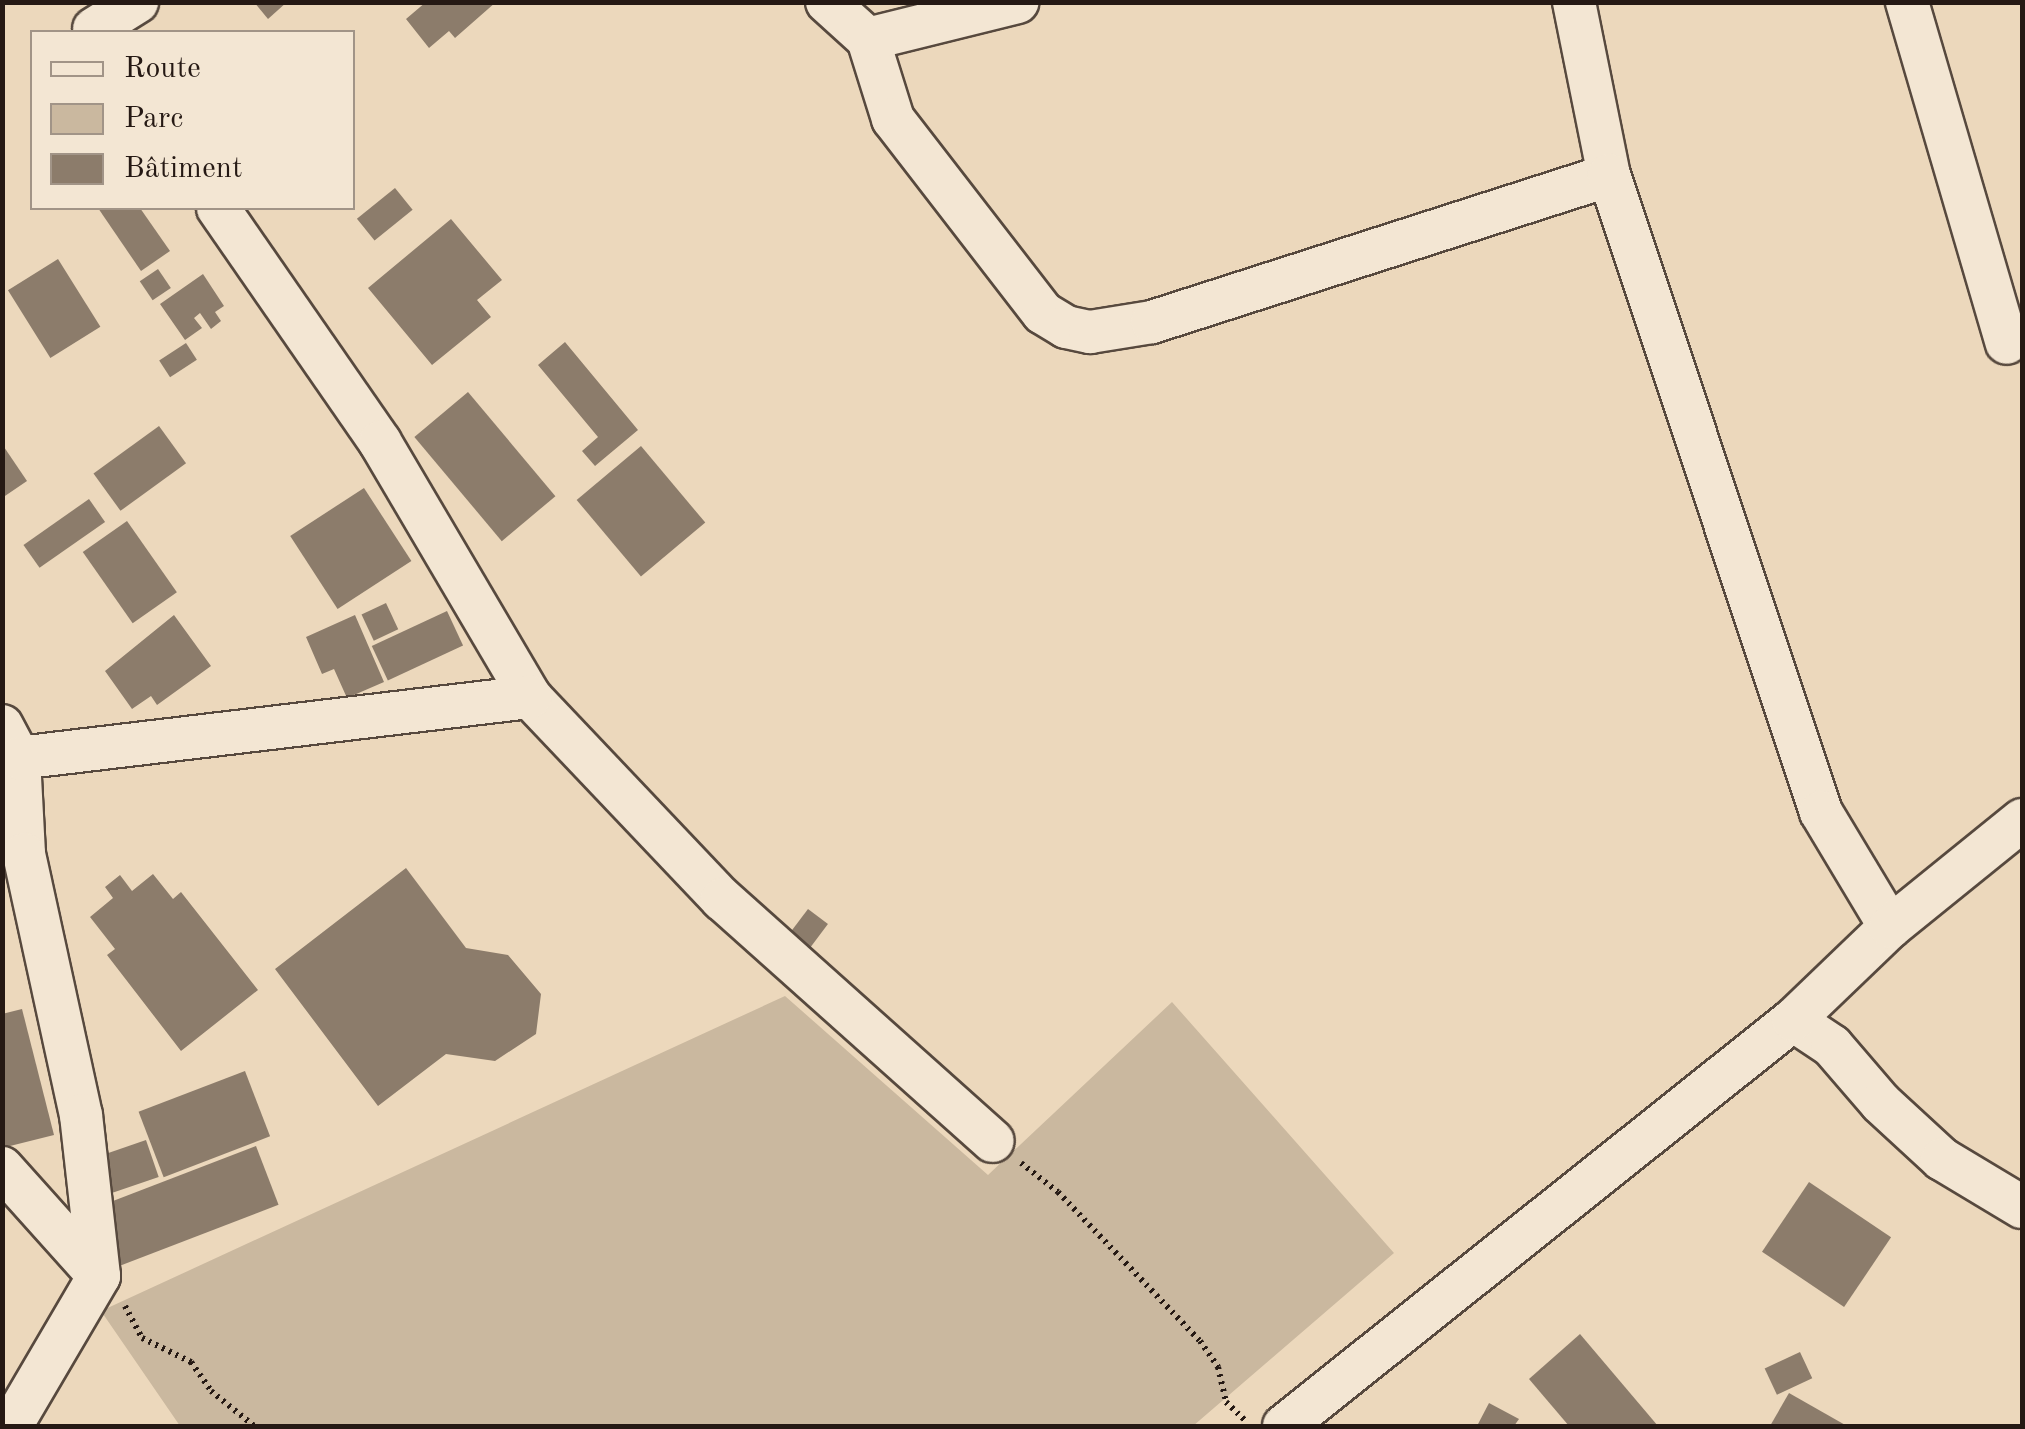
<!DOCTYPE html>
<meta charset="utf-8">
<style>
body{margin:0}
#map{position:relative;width:2025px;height:1429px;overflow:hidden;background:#ecd8bc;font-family:"Old Standard TT",serif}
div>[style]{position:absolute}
.green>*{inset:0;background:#cab89f}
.building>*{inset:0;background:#8c7c6b;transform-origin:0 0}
.path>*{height:6px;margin-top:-3px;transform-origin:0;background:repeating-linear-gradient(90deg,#251914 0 2.5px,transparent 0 7.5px)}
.roads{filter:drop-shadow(2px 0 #57493e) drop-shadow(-2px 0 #57493e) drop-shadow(0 2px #57493e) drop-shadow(0 -2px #57493e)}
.minor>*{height:42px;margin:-21px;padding:0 21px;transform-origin:21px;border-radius:21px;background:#f3e6d3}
span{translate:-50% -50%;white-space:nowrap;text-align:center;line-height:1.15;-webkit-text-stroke:10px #f3e6d3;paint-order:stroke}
.frame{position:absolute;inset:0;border:5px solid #251914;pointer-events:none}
.legend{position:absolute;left:30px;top:30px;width:325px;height:180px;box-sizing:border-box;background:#f3e6d3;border:2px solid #a19487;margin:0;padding:12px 18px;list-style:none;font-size:30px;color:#251914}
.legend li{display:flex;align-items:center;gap:20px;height:50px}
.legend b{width:50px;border:2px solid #a19487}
</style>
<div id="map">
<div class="green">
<div style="clip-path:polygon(785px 996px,988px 1175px,1172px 1002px,1394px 1253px,1193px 1426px,180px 1426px,101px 1311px)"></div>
</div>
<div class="building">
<div style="clip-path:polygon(254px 2px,287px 2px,268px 19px)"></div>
<div style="clip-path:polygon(426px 2px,496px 2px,455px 38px,449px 31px,429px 48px,406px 19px)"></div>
<div style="left:395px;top:188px;width:28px;height:49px;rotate:51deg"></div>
<div style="clip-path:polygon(98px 208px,140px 208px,170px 251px,141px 271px)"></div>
<div style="clip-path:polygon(451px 219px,502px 280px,477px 300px,491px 317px,432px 365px,368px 288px)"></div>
<div style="left:58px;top:259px;width:80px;height:59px;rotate:58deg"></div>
<div style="left:158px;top:269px;width:23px;height:22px;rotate:56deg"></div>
<div style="clip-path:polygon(203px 274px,224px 306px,215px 312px,221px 321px,211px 329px,200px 313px,194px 318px,202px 328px,185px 340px,160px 304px)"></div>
<div style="clip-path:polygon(565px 342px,638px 430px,595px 466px,582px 451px,598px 437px,538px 365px)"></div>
<div style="left:186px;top:343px;width:20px;height:32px;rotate:57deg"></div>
<div style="left:468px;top:392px;width:136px;height:70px;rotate:50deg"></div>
<div style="left:159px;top:426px;width:46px;height:81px;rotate:54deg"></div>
<div style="clip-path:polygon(2px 444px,27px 481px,2px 498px)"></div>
<div style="left:641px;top:446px;width:100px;height:84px;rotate:50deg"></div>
<div style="left:364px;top:488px;width:87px;height:88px;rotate:57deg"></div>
<div style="left:89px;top:499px;width:28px;height:80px;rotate:55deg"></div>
<div style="left:127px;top:521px;width:87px;height:54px;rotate:55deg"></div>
<div style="left:386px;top:603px;width:29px;height:27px;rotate:65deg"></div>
<div style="left:447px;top:611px;width:38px;height:83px;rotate:65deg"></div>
<div style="clip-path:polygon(174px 615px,211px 666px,157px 705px,151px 696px,132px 709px,105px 671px)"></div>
<div style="clip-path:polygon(355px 615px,384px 682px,347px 698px,334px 669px,322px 674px,306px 637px)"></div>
<div style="clip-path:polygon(406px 868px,466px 948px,508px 955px,541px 994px,536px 1034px,495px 1061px,446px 1054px,378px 1106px,275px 969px)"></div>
<div style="clip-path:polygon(153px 874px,173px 899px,181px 892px,258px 990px,181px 1051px,107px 955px,115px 949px,90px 917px,113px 898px,105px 887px,120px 875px,132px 891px)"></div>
<div style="left:808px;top:909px;width:25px;height:38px;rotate:37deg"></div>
<div style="clip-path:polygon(22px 1009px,54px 1135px,2px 1148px,2px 1014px)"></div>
<div style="left:245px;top:1071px;width:70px;height:114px;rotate:69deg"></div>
<div style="left:146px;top:1140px;width:39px;height:62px;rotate:71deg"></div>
<div style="left:256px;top:1146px;width:63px;height:172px;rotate:69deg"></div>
<div style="left:1809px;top:1182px;width:99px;height:84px;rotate:34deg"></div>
<div style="clip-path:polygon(1580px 1334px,1658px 1426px,1569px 1426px,1529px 1379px)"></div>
<div style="left:1800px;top:1352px;width:29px;height:39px;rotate:65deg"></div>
<div style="clip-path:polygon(1789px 1393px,1847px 1426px,1770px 1426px)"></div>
<div style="clip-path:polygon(1489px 1403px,1519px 1419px,1514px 1426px,1477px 1426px)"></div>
</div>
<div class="path">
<div style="left:1021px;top:1163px;width:47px;rotate:38.1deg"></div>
<div style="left:1058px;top:1192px;width:206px;rotate:46.4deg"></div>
<div style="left:1200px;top:1341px;width:32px;rotate:55deg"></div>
<div style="left:1218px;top:1367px;width:36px;rotate:77deg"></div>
<div style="left:1226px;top:1402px;width:28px;rotate:44deg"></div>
<div style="left:125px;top:1306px;width:36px;rotate:62deg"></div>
<div style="left:142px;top:1338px;width:55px;rotate:26.1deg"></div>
<div style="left:191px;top:1362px;width:35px;rotate:55deg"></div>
<div style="left:211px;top:1391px;width:55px;rotate:39.1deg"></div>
</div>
<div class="roads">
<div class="minor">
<div style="left:827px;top:2px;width:55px;rotate:42.1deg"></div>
<div style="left:868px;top:39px;width:84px;rotate:72.6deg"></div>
<div style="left:893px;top:119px;width:245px;rotate:52.3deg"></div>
<div style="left:1043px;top:313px;width:27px;rotate:31deg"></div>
<div style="left:1066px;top:327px;width:25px;rotate:12deg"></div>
<div style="left:1090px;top:332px;width:63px;rotate:-9.2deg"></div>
<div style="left:1152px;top:322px;width:480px;rotate:-17.8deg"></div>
<div style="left:1574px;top:2px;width:177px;rotate:78.6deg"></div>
<div style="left:1609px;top:175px;width:671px;rotate:71.59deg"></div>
<div style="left:1821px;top:812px;width:134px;rotate:59deg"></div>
<div style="left:1907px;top:2px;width:355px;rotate:73.7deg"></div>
<div style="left:94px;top:29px;width:51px;rotate:-32.1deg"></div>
<div style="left:868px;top:39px;width:154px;rotate:-13.9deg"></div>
<div style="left:218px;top:208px;width:285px;rotate:55.3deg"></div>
<div style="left:380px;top:442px;width:296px;rotate:59.5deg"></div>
<div style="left:530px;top:697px;width:279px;rotate:46.5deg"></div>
<div style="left:722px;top:899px;width:363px;rotate:41.8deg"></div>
<div style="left:2px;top:726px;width:36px;rotate:62deg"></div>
<div style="left:19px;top:758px;width:96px;rotate:87deg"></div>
<div style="left:24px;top:854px;width:267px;rotate:77.7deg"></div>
<div style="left:81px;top:1115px;width:162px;rotate:83.6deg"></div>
<div style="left:99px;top:1276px;width:174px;rotate:120.4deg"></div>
<div style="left:19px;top:758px;width:515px;rotate:-6.81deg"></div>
<div style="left:1793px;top:1020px;width:47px;rotate:33.7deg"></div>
<div style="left:1832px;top:1046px;width:75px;rotate:49.3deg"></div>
<div style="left:1881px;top:1103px;width:83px;rotate:42.6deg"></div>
<div style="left:1942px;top:1159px;width:93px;rotate:31deg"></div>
<div style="left:2px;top:1168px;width:145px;rotate:48.1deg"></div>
<div style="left:1284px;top:1426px;width:651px;rotate:-38.58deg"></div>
<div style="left:1793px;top:1020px;width:134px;rotate:-43.8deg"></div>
<div style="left:1890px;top:927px;width:170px;rotate:-39deg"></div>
</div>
</div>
<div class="frame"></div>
<ul class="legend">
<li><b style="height:12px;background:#f3e6d3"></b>Route</li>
<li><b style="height:28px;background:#cab89f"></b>Parc</li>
<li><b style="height:28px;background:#8c7c6b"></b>Bâtiment</li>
</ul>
</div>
